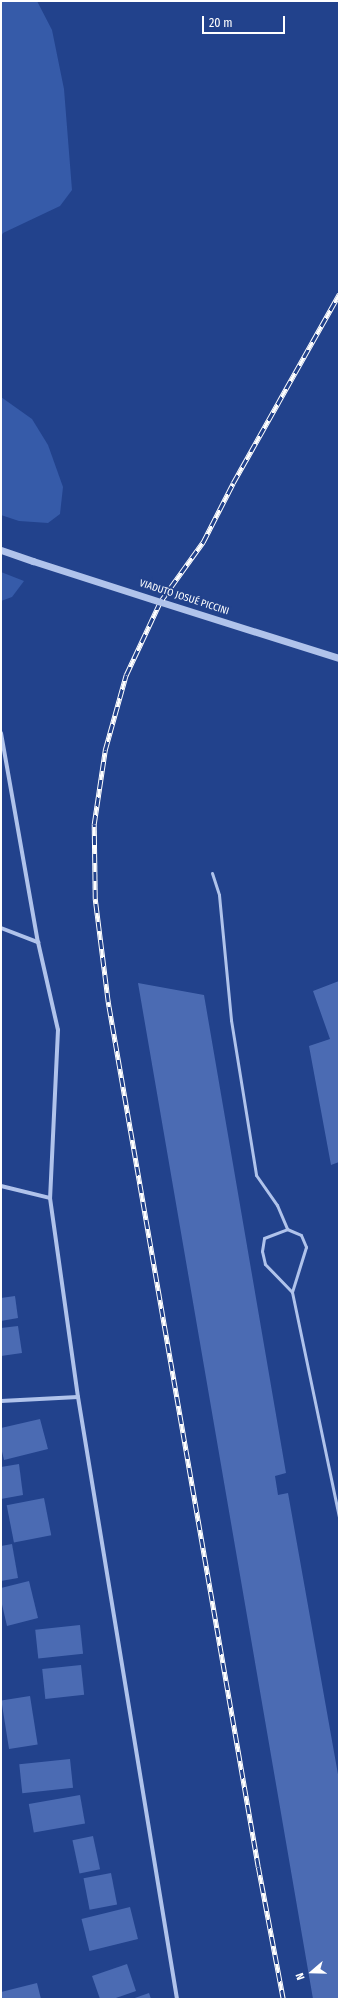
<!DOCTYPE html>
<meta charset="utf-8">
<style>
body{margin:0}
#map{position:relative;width:340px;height:2000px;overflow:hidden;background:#22428c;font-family:"Fira Sans Condensed",sans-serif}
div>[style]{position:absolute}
.green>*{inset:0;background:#365ba9}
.building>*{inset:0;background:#4b6bb3;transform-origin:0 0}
.service>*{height:3px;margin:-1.5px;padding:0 1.5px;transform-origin:1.5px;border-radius:1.5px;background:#b0c3eb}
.minor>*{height:4px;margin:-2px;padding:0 2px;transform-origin:2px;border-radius:2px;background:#b0c3eb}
.tertiary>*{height:7px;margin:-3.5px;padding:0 3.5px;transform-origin:3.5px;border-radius:3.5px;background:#b0c3eb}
.rail>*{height:4.5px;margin-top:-2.25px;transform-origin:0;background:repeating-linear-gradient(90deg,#22428c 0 9px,#fff 0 18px);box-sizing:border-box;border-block:1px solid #fff}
.tertiary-bridge>*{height:7px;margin:-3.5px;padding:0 3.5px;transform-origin:3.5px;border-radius:3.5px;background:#b0c3eb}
span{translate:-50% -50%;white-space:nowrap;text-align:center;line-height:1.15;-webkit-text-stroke:3.5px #22428c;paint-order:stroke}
.street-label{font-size:10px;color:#fff}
.frame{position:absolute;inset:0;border:2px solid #fff;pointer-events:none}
.north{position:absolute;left:292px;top:1952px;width:40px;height:40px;-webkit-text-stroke:3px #22428c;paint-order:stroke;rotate:250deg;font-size:11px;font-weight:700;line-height:16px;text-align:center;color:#fff}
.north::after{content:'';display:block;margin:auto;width:14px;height:18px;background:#fff;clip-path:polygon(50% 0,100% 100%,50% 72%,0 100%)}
.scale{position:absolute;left:202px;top:16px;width:83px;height:18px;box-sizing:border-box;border:2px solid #fff;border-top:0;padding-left:5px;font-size:12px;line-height:14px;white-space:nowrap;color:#fff;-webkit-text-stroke:3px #22428c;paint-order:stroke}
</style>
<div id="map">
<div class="green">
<div style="clip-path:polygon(1px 1px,37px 1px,52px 30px,64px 89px,72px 190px,60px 206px,3px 233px,1px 237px)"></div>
<div style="clip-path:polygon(1px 397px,32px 419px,48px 445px,63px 487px,60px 514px,48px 523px,19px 521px,1px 515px)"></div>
<div style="clip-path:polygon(1px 572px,24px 581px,12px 597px,1px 601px)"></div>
</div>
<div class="building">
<div style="clip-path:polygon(339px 981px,339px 1162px,331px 1165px,309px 1046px,330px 1039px,313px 991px)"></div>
<div style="clip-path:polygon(138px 983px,204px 995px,286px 1473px,275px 1476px,278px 1495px,288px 1493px,339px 1780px,339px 1999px,313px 1999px)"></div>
<div style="clip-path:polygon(15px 1296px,18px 1318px,1px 1321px,1px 1298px)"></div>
<div style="clip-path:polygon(18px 1326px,22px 1353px,1px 1356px,1px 1328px)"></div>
<div style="clip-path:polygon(40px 1419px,48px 1449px,4px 1460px,1px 1447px,1px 1428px)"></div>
<div style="clip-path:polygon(19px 1464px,23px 1495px,1px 1499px,1px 1467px)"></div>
<div style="left:44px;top:1498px;width:38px;height:38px;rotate:79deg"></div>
<div style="clip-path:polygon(12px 1544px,18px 1578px,1px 1581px,1px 1546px)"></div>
<div style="clip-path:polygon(29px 1581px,38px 1618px,7px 1626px,1px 1600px,1px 1588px)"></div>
<div style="left:80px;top:1625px;width:29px;height:45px;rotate:84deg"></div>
<div style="left:81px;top:1665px;width:30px;height:39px;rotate:84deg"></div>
<div style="left:30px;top:1696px;width:49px;height:29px;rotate:81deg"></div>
<div style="left:70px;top:1759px;width:29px;height:51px;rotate:84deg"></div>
<div style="left:80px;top:1795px;width:29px;height:52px;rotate:80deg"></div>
<div style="left:93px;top:1836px;width:34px;height:21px;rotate:78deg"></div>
<div style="left:111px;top:1873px;width:32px;height:28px;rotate:79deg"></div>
<div style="left:130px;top:1907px;width:33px;height:50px;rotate:76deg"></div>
<div style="clip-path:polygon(127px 1964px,136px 1991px,113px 1999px,100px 1999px,92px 1976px)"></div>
<div style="clip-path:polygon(37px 1983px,41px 1999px,1px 1999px,1px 1992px)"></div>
<div style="clip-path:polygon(149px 1993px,151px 1999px,132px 1999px)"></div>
</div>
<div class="service">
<div style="left:212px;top:873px;width:23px;rotate:72deg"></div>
<div style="left:219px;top:895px;width:126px;rotate:84.5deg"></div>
<div style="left:231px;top:1020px;width:157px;rotate:80.8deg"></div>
<div style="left:256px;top:1175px;width:37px;rotate:55deg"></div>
<div style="left:277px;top:1205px;width:26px;rotate:67deg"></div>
<div style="left:292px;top:1292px;width:39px;rotate:-134deg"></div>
<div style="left:265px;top:1264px;width:13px;rotate:-103deg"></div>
<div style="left:262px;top:1251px;width:13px;rotate:-81deg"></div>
<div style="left:264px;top:1238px;width:25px;rotate:-21deg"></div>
<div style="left:287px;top:1229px;width:15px;rotate:23deg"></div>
<div style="left:301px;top:1235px;width:13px;rotate:67deg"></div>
<div style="left:306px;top:1247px;width:47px;rotate:107.3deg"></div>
<div style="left:292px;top:1292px;width:230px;rotate:78.2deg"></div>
</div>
<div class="minor">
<div style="left:1px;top:733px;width:212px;rotate:80deg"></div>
<div style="left:38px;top:942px;width:90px;rotate:77.2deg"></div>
<div style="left:58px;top:1030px;width:168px;rotate:92.7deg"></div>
<div style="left:50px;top:1198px;width:201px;rotate:82deg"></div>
<div style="left:78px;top:1397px;width:610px;rotate:80.66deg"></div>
<div style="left:1px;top:928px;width:40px;rotate:21deg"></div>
<div style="left:1px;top:1186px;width:50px;rotate:13.8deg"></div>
<div style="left:1px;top:1401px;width:77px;rotate:-3deg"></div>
</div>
<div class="tertiary">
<div style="left:1px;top:550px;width:34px;rotate:19deg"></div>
<div style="left:161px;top:602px;width:187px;rotate:17.5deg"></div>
</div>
<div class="rail">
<div style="left:283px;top:1999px;width:134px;rotate:-100.7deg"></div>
<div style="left:258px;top:1867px;width:878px;rotate:-99.84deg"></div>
<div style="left:108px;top:1002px;width:104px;rotate:-97.2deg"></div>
<div style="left:95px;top:899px;width:75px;rotate:-90.8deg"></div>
<div style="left:94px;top:824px;width:75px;rotate:-81.5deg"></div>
<div style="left:105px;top:750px;width:78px;rotate:-74.4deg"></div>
<div style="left:126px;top:675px;width:81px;rotate:-65deg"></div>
<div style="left:160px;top:602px;width:74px;rotate:-54.4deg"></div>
<div style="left:203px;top:542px;width:66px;rotate:-63deg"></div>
<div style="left:233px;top:483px;width:217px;rotate:-60.7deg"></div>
</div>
<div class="tertiary-bridge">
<div style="left:33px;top:561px;width:134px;rotate:17.8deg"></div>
</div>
<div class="street-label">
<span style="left:184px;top:598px;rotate:18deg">VIADUTO JOSUÉ PICCINI</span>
</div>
<div class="frame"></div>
<div class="north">N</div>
<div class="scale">20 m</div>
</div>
